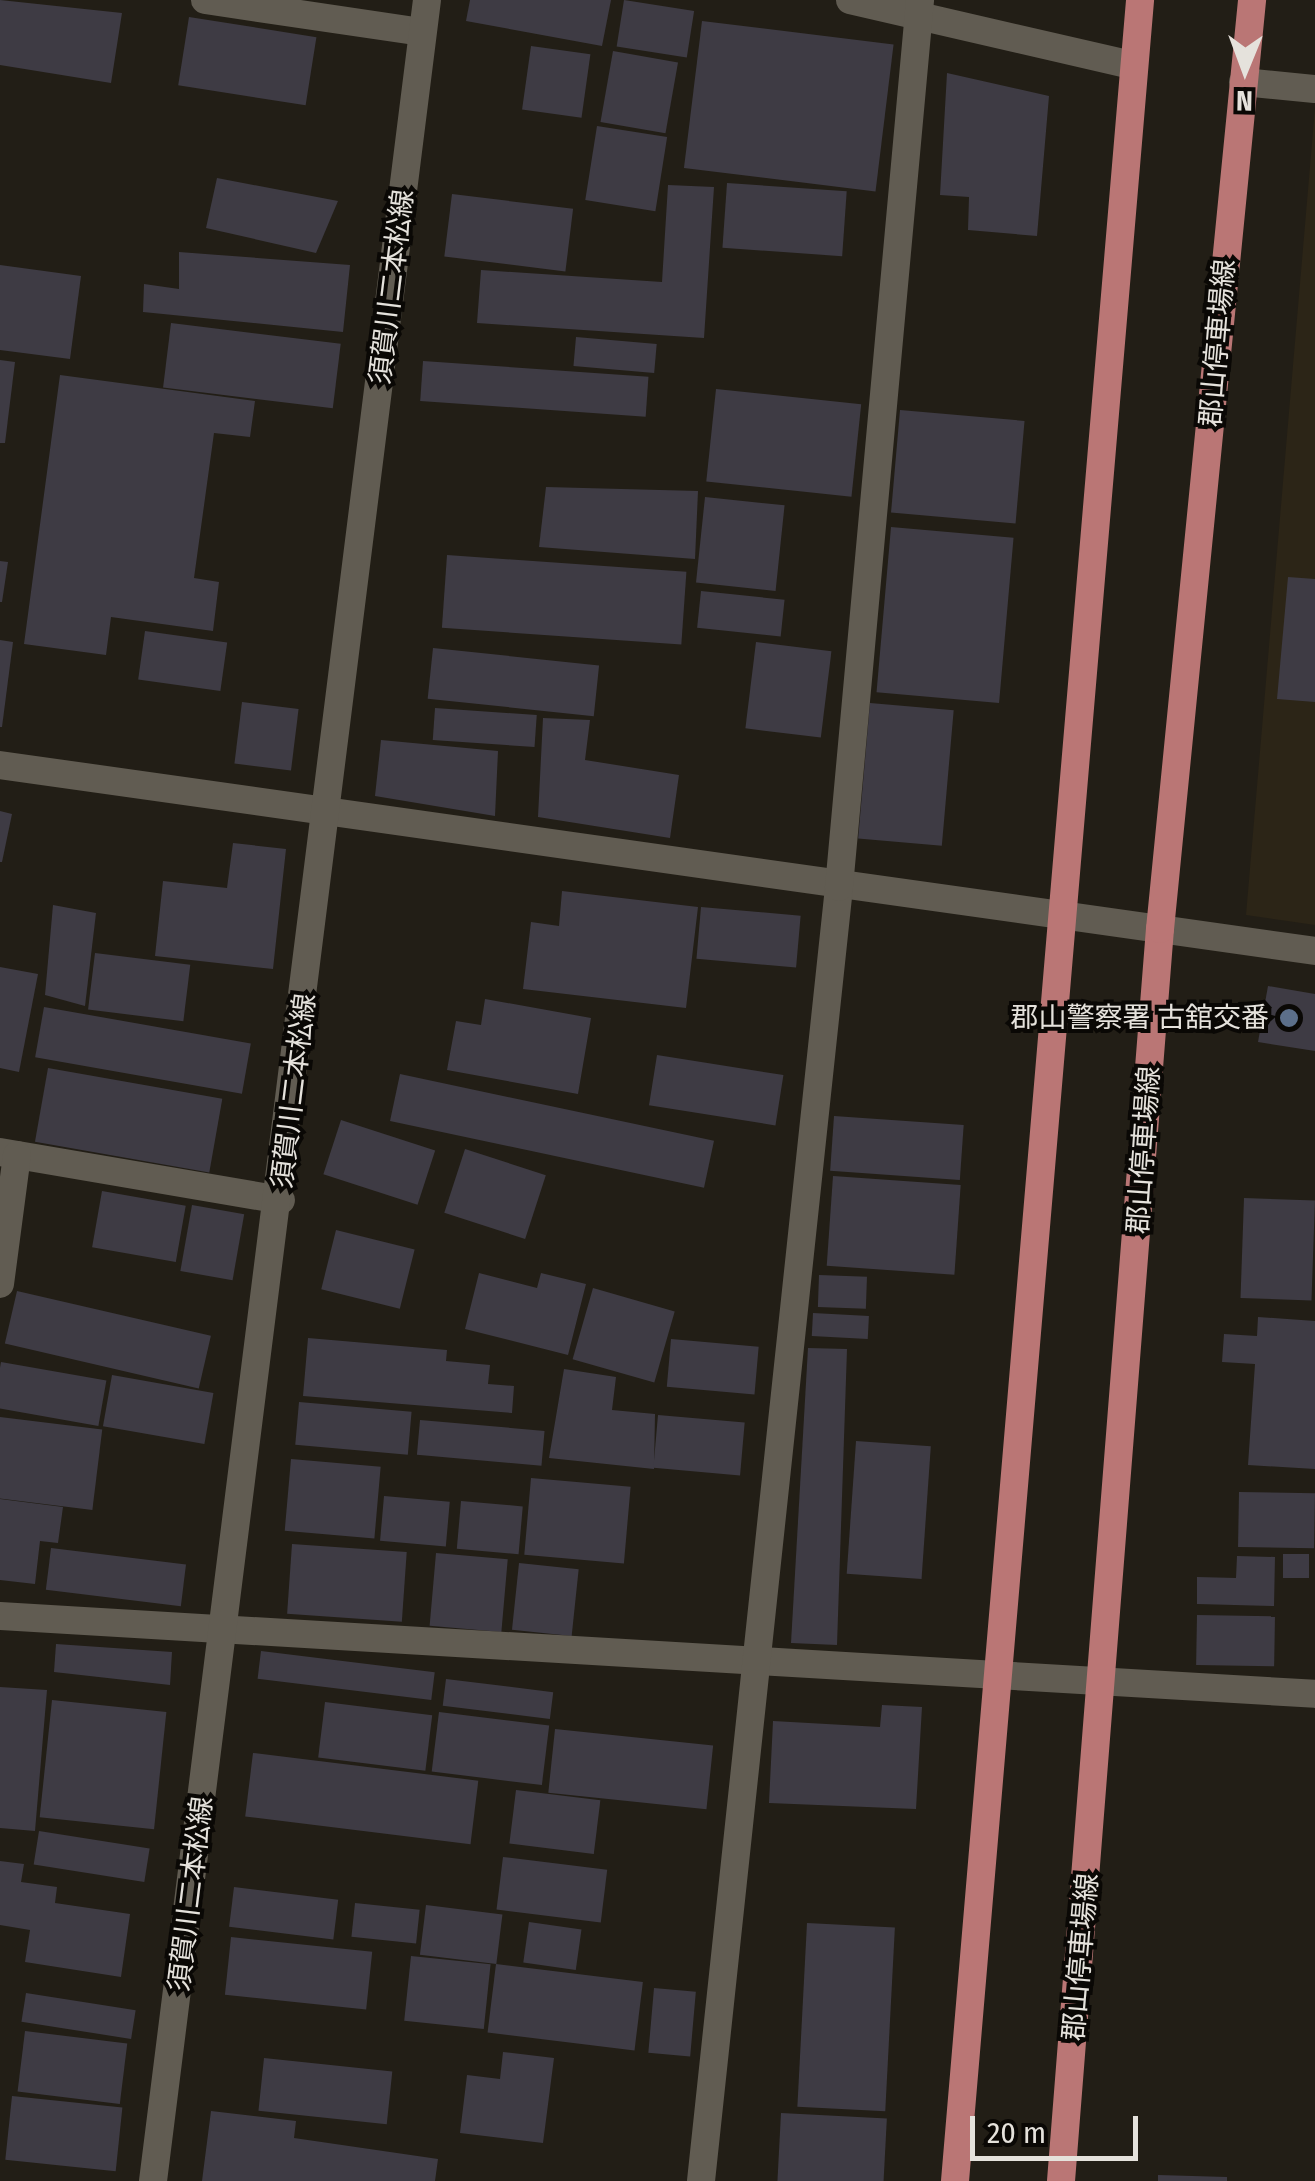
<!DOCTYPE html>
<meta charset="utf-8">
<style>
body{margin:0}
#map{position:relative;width:1315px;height:2181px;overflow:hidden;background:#221e16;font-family:"Fira Sans Condensed","Noto Sans JP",sans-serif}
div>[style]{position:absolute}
.built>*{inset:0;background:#2c2517}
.building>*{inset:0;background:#3e3b44;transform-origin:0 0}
.service>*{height:28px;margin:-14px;padding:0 14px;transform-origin:14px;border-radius:14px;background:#615c52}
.minor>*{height:28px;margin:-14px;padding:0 14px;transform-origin:14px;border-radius:14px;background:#615c52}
.secondary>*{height:28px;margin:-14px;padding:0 14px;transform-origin:14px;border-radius:14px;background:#615c52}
.primary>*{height:28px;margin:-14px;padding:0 14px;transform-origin:14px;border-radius:14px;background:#ba7675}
.dots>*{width:28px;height:28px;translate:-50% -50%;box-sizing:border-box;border:5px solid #0a0805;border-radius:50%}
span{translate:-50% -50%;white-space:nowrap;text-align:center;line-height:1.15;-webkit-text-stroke:8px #0a0805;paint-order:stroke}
.street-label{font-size:28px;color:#e5e2dc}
.poi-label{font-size:28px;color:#e5e2dc}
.right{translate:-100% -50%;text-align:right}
.north{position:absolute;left:1195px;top:20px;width:100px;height:100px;-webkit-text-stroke:8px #0a0805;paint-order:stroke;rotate:181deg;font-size:28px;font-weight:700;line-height:40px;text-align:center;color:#e5e2dc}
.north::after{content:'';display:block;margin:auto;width:35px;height:45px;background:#e5e2dc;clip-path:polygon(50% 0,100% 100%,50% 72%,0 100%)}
.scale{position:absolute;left:970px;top:2116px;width:168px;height:45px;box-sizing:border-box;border:5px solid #e5e2dc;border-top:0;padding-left:12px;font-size:30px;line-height:35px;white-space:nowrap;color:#e5e2dc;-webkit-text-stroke:8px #0a0805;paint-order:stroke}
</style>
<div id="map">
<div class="built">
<div style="clip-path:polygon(1315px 108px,1315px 925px,1246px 915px)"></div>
</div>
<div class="building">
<div style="clip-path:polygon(0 0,122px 13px,111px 83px,0 65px)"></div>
<div style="clip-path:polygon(470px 0,611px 0,602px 46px,466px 21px)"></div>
<div style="left:624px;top:0;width:71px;height:47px;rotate:9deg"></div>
<div style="left:189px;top:17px;width:129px;height:69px;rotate:9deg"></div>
<div style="left:702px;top:21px;width:193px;height:148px;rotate:7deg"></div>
<div style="left:531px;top:46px;width:60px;height:64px;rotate:8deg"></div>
<div style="left:613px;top:51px;width:66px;height:72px;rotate:10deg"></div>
<div style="clip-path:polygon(947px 73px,1049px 96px,1037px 236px,968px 230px,969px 197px,940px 195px)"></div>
<div style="left:597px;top:126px;width:71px;height:75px;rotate:9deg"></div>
<div style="clip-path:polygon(217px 178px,338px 201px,316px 253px,206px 228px)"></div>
<div style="left:727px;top:183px;width:120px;height:65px;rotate:4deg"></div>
<div style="clip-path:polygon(668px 185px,714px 187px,704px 338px,477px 323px,481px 270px,662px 282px)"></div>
<div style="left:452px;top:194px;width:122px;height:63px;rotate:7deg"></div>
<div style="clip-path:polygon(179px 252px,350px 265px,343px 332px,143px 312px,144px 284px,179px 289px)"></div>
<div style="clip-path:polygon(0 265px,81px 276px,70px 359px,0 350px)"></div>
<div style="left:171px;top:323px;width:171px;height:65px;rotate:7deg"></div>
<div style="left:576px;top:337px;width:81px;height:29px;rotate:5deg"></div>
<div style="clip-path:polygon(0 360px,15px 362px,5px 443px,0 443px)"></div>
<div style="left:423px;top:361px;width:226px;height:40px;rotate:4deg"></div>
<div style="clip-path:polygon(60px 375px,255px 401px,250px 437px,214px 433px,194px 578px,219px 582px,213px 631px,111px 617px,106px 655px,24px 644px)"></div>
<div style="left:716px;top:389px;width:146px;height:93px;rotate:6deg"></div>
<div style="left:900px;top:410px;width:125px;height:103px;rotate:5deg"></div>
<div style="clip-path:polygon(546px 487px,698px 491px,695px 559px,539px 547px)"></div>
<div style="left:705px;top:497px;width:80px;height:86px;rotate:6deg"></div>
<div style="left:891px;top:527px;width:123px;height:166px;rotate:5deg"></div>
<div style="left:447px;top:555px;width:240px;height:73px;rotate:4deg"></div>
<div style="clip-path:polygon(0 561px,8px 562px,2px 602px,0 602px)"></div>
<div style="clip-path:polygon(1288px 577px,1315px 579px,1315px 702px,1277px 699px)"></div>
<div style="left:701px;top:591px;width:84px;height:37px;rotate:6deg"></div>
<div style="left:145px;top:631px;width:83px;height:49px;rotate:8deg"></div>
<div style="clip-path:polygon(0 640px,13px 642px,2px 727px,0 727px)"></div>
<div style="left:756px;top:642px;width:76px;height:87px;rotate:7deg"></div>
<div style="left:433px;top:648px;width:167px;height:51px;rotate:6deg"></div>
<div style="left:242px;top:702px;width:57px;height:62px;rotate:7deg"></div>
<div style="left:870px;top:703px;width:84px;height:136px;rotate:5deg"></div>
<div style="left:435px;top:708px;width:102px;height:32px;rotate:4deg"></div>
<div style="clip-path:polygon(543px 718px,590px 720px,585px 760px,679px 775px,670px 838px,538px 817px)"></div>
<div style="clip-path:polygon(381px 740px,498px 751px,495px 816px,375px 796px)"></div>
<div style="clip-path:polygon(0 811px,12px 814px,2px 862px,0 862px)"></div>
<div style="clip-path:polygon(233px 843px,286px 849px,273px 969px,155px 956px,163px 881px,227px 888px)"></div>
<div style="clip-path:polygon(562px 891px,698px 907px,686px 1008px,523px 989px,531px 922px,559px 926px)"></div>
<div style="clip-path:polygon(53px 905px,96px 913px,85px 1006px,45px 995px)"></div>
<div style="left:701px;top:907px;width:100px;height:52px;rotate:5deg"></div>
<div style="left:95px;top:953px;width:96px;height:57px;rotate:7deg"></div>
<div style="clip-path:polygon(0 967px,38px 974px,19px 1072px,0 1068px)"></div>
<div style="clip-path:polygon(1268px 986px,1315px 994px,1315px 1051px,1258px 1042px)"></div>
<div style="clip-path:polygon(485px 999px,591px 1018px,578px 1094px,447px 1070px,456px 1021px,481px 1025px)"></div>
<div style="left:44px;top:1007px;width:210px;height:51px;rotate:10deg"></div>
<div style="left:657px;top:1055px;width:128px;height:51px;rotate:9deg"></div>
<div style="left:48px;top:1068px;width:177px;height:75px;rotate:10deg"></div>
<div style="left:400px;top:1074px;width:321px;height:48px;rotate:12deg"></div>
<div style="left:834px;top:1116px;width:130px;height:55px;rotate:4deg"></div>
<div style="left:341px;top:1120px;width:99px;height:57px;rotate:18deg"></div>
<div style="left:465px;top:1149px;width:85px;height:67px;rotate:18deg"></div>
<div style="left:833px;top:1176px;width:128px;height:90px;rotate:4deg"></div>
<div style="left:102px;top:1191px;width:85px;height:57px;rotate:10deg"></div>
<div style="left:1244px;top:1198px;width:71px;height:100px;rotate:2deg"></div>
<div style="left:192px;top:1205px;width:53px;height:67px;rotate:10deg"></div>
<div style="left:336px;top:1230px;width:81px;height:61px;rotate:14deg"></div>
<div style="clip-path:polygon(479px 1273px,537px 1288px,541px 1273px,586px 1284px,568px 1355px,465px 1329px)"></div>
<div style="left:819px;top:1275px;width:48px;height:32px;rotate:2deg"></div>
<div style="left:593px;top:1288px;width:85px;height:74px;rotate:16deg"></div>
<div style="left:17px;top:1291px;width:199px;height:54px;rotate:13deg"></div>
<div style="left:813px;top:1313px;width:56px;height:23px;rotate:3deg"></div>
<div style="clip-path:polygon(1258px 1317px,1315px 1321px,1315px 1469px,1248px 1465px,1255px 1364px,1222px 1362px,1224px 1334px,1257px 1336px)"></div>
<div style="clip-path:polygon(308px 1338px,447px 1350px,446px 1361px,490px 1365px,488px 1384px,514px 1386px,512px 1413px,303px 1396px)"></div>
<div style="left:671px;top:1339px;width:88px;height:48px;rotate:5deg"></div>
<div style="clip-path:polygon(808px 1348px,847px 1349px,837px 1645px,791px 1643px)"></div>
<div style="left:1px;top:1362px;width:107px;height:46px;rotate:10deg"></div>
<div style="clip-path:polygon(564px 1369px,616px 1377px,612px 1410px,655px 1414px,654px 1469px,549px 1458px)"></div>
<div style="left:112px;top:1375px;width:103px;height:52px;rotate:10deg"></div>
<div style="left:299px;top:1402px;width:113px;height:43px;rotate:5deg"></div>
<div style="left:658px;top:1415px;width:87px;height:53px;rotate:5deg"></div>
<div style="left:0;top:1417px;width:103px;height:81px;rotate:7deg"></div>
<div style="left:420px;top:1420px;width:125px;height:35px;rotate:5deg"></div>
<div style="left:856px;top:1441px;width:75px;height:133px;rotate:4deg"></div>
<div style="left:291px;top:1459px;width:90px;height:72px;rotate:5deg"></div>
<div style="left:531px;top:1478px;width:100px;height:77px;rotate:5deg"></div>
<div style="left:1239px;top:1492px;width:76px;height:55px;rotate:1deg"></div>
<div style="left:384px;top:1496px;width:66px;height:45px;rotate:5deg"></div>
<div style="clip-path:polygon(0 1499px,63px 1507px,58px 1543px,40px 1541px,35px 1584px,0 1580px)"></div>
<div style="left:461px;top:1501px;width:62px;height:48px;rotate:5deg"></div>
<div style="left:292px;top:1544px;width:115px;height:70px;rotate:4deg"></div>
<div style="left:51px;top:1548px;width:136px;height:42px;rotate:7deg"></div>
<div style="left:436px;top:1553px;width:72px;height:73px;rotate:5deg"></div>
<div style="left:1283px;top:1554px;width:26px;height:24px"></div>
<div style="clip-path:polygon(1237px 1556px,1275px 1557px,1274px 1606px,1197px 1604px,1197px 1577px,1236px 1578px)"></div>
<div style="left:519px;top:1563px;width:60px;height:67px;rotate:6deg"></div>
<div style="left:1197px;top:1615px;width:78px;height:50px;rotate:1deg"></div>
<div style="clip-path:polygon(56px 1644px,172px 1652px,170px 1685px,54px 1672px)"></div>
<div style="left:261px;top:1651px;width:175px;height:28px;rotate:7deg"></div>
<div style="left:446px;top:1679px;width:108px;height:27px;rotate:7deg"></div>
<div style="clip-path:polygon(0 1687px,47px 1690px,35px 1831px,0 1828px)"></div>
<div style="left:52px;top:1700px;width:115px;height:118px;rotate:6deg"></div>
<div style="left:325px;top:1702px;width:108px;height:56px;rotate:7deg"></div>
<div style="clip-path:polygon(882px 1705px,922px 1707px,916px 1809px,769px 1803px,773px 1721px,880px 1727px)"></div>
<div style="left:439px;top:1712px;width:111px;height:60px;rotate:7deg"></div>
<div style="left:555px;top:1729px;width:159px;height:64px;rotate:6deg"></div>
<div style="left:253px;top:1753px;width:227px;height:64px;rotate:7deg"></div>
<div style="left:516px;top:1790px;width:85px;height:54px;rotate:7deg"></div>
<div style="left:39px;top:1831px;width:112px;height:34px;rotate:9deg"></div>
<div style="left:503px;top:1857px;width:105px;height:53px;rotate:7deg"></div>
<div style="clip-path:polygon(0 1861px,24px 1864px,21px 1882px,57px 1887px,55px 1903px,130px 1914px,121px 1977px,25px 1962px,30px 1930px,0 1925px)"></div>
<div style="left:234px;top:1887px;width:105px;height:40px;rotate:7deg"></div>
<div style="left:355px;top:1903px;width:65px;height:34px;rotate:6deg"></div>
<div style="left:426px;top:1905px;width:77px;height:50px;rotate:7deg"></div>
<div style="left:529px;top:1922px;width:53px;height:41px;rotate:8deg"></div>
<div style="left:807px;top:1923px;width:88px;height:184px;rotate:3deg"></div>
<div style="left:231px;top:1937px;width:142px;height:58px;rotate:6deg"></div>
<div style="left:411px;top:1956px;width:80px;height:65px;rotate:6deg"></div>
<div style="left:496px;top:1964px;width:148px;height:69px;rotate:7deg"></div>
<div style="left:654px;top:1988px;width:42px;height:65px;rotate:5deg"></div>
<div style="left:26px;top:1993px;width:111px;height:29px;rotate:9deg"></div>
<div style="left:25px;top:2031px;width:103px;height:61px;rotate:7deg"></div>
<div style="clip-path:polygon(503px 2052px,554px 2058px,543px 2143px,460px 2133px,467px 2075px,500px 2079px)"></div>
<div style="left:264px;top:2058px;width:129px;height:53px;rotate:6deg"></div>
<div style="left:12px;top:2096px;width:111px;height:64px;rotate:6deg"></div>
<div style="clip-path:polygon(211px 2111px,296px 2121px,294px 2138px,438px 2159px,435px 2181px,202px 2181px)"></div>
<div style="left:781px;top:2113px;width:106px;height:68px;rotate:3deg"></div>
<div style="clip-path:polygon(1158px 2175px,1227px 2177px,1227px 2181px,1158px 2181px)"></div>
</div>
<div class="service">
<div style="left:1243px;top:82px;width:72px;rotate:5.6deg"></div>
</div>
<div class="minor">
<div style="left:205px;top:0;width:219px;rotate:8.4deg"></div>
<div style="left:850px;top:0;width:289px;rotate:13deg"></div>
<div style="left:0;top:765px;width:1328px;rotate:8.05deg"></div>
<div style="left:0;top:1152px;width:285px;rotate:9.7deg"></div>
<div style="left:0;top:1284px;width:130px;rotate:-82.5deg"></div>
<div style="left:0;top:1616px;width:1317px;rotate:3.39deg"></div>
<div style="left:701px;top:2181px;width:1301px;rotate:-83.91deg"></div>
<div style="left:839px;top:887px;width:891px;rotate:-84.78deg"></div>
</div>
<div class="secondary">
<div style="left:153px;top:2181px;width:2198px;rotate:-82.84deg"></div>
</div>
<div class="primary">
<div style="left:955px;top:2181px;width:2189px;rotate:-85.15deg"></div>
<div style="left:1061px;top:2181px;width:1256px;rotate:-85.48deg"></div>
<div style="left:1160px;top:929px;width:934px;rotate:-84.34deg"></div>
</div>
<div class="dots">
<div style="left:1289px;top:1018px;background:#5c6f8a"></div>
</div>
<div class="street-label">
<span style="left:392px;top:287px;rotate:-83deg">須賀川二本松線</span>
<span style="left:1218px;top:343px;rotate:-85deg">郡山停車場線</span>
<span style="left:294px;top:1091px;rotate:-83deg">須賀川二本松線</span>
<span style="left:1144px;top:1150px;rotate:-86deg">郡山停車場線</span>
<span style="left:191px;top:1894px;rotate:-83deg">須賀川二本松線</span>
<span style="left:1081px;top:1957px;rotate:-85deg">郡山停車場線</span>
</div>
<div class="poi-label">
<span class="right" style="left:1269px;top:1018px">郡山警察署 古舘交番</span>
</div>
<div class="north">N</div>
<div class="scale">20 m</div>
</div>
